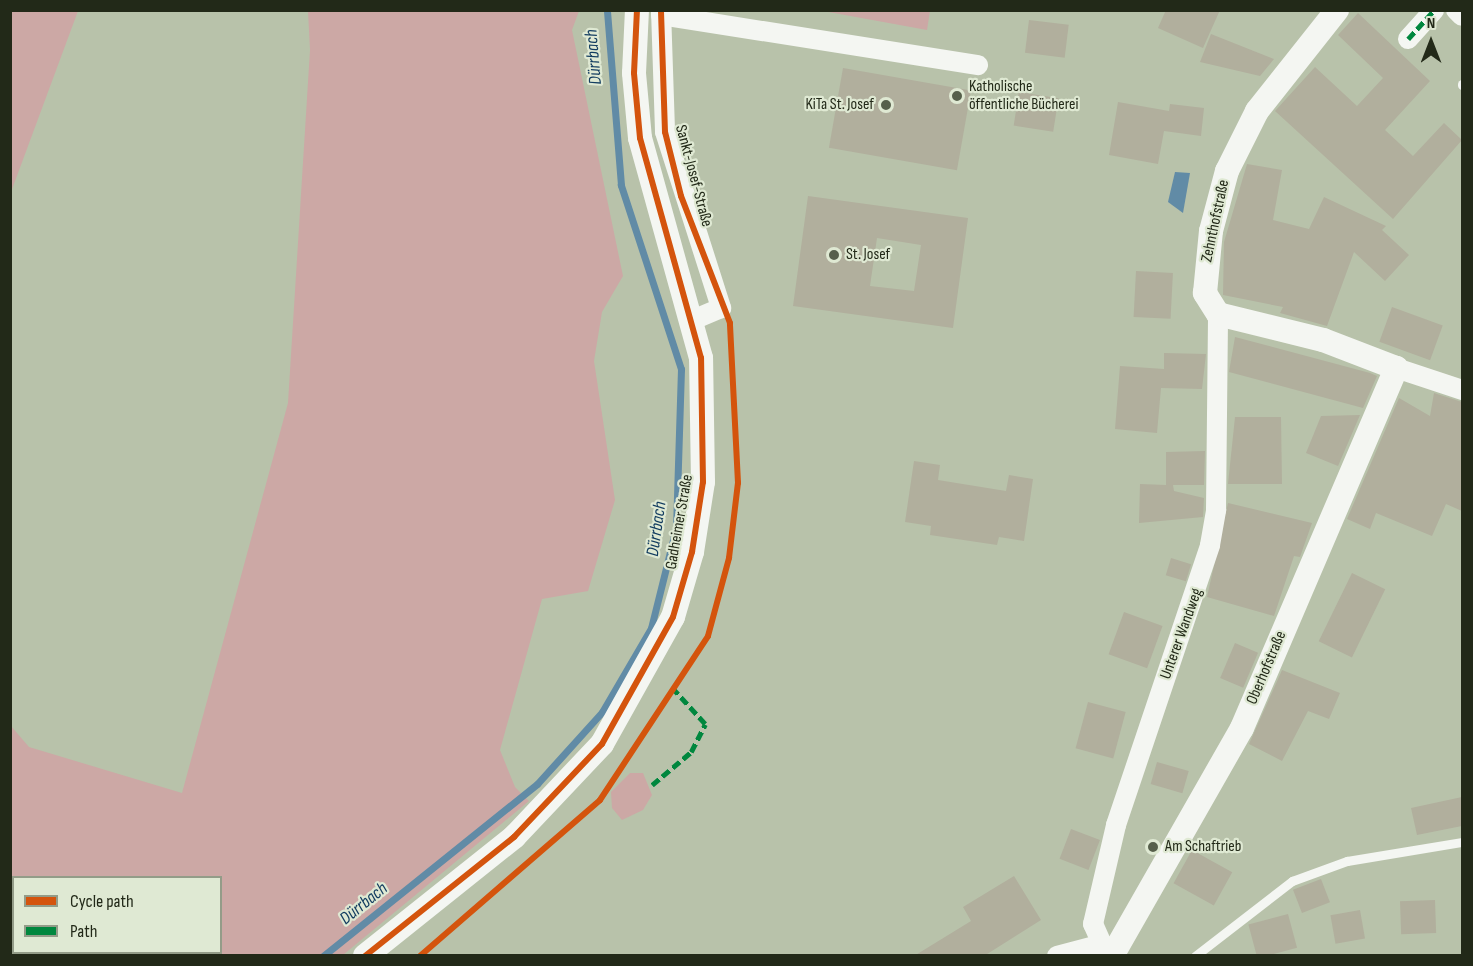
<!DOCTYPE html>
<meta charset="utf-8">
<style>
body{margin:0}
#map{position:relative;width:1473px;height:966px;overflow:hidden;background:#b8c2aa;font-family:"Sofia Sans Condensed",sans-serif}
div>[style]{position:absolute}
.green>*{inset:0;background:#cca8a5}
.water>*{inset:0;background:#618ba6}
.stream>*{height:7px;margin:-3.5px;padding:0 3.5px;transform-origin:3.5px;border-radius:3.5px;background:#618ba6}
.building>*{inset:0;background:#b1af9d;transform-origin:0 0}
.service>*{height:9px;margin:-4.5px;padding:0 4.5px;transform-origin:4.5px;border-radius:4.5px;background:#f4f6f2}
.minor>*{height:20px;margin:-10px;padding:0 10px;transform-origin:10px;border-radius:10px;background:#f4f6f2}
.tertiary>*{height:24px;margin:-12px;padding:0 12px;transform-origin:12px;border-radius:12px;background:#f4f6f2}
.quiet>*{height:4.5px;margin-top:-2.25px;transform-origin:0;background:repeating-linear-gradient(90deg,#00873e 0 9px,transparent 0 13.5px)}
.cycleway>*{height:6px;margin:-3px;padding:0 3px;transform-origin:3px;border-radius:3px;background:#d4540d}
.dots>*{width:16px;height:16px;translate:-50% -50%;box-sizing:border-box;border:3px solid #dfe9d3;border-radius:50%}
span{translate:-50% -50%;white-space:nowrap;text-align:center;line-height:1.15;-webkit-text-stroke:4.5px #dfe9d3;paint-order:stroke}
.poi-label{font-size:16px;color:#222918}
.left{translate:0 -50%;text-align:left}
.right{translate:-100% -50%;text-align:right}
.street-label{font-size:16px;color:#222918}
.water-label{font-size:18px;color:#133d60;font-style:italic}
.frame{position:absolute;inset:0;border:12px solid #222918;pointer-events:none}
.legend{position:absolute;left:12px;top:876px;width:210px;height:78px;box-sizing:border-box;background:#dfe9d3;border:2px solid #939c88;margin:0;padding:8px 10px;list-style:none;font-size:18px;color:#222918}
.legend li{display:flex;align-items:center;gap:12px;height:30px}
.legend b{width:30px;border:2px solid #939c88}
.north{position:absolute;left:1401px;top:12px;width:60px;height:60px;-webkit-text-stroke:4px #dfe9d3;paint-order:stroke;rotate:0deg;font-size:16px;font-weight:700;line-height:24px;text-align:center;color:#222918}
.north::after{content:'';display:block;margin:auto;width:21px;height:27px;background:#222918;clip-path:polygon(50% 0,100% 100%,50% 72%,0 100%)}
</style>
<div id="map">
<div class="green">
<div style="clip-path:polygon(11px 10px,78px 11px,11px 192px,10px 11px)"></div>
<div style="clip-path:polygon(308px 11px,579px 11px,572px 30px,623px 276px,602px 312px,594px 361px,615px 500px,588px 591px,542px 599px,500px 750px,515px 787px,529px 801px,343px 955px,88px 955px,85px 953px,220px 952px,220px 878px,14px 878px,11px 927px,11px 726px,29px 747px,182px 793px,288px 403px,310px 50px)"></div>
<div style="clip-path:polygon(823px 11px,930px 10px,930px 11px,927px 30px)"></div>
<div style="clip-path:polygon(630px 773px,643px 773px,652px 795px,643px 810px,622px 820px,612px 808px,611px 792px)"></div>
</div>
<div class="water">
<div style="clip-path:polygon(1175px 172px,1190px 173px,1183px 213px,1168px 202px)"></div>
</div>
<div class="stream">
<div style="left:323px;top:956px;width:275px;rotate:-38.8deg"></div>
<div style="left:537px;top:784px;width:97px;rotate:-47.9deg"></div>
<div style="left:602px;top:712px;width:97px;rotate:-59.7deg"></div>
<div style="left:651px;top:628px;width:103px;rotate:-76deg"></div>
<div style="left:676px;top:528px;width:159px;rotate:-88.2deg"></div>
<div style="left:681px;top:369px;width:194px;rotate:-108.1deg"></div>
<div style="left:621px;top:185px;width:176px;rotate:-94.6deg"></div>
</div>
<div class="building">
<div style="clip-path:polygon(1166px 10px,1220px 10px,1203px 48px,1158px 28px)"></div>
<div style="clip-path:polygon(1358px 13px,1430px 81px,1385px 130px,1413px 156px,1444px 123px,1462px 140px,1393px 219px,1275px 111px,1315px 67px,1357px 106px,1383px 78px,1338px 35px)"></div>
<div style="left:1029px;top:20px;width:40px;height:33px;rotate:7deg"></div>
<div style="clip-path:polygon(1211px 34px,1274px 59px,1260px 76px,1200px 62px)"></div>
<div style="left:843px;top:68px;width:130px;height:81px;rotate:10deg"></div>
<div style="left:1019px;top:92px;width:40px;height:34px;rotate:9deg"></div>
<div style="clip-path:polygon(1118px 102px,1169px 111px,1170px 104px,1204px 108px,1201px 136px,1164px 131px,1158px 164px,1109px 155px)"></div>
<div style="clip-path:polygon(1247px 164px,1282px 170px,1273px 220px,1309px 229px,1324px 197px,1386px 226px,1382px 230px,1409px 255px,1385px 281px,1354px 252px,1327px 326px,1280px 313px,1283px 307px,1223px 295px,1224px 242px)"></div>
<div style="clip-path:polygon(evenodd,808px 196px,968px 218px,953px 328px,793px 306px,808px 196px,877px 238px,921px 245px,914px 291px,870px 286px,877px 238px)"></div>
<div style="left:1136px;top:271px;width:37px;height:46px;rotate:3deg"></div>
<div style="left:1392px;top:307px;width:54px;height:37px;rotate:20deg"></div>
<div style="clip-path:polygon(1235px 337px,1370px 373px,1377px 376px,1363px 408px,1229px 372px)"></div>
<div style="clip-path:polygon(1164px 353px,1206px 354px,1202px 389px,1161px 388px,1157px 433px,1115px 429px,1120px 366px,1164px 369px)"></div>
<div style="clip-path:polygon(1434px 393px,1462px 402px,1462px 511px,1446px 504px,1432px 536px,1376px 513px,1370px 529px,1347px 519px,1399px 398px,1430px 416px)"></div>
<div style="clip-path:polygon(1360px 415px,1338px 466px,1306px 453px,1321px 416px)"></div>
<div style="clip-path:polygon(1235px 417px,1281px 417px,1282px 484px,1228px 484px)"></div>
<div style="clip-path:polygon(1205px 451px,1204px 485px,1173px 485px,1174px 491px,1204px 498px,1203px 517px,1139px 523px,1140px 484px,1166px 485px,1166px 452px)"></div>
<div style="clip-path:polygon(914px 461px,940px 465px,938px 480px,1006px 491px,1009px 475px,1033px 479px,1024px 541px,999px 537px,997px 545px,930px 535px,931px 526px,905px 522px)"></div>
<div style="clip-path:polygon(1228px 503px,1312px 523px,1300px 557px,1294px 556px,1274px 616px,1207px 597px)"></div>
<div style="left:1171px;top:558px;width:21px;height:18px;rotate:17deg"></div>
<div style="left:1352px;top:573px;width:37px;height:76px;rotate:26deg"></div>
<div style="left:1124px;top:612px;width:41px;height:45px;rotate:20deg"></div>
<div style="left:1235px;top:643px;width:25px;height:38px;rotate:23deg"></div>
<div style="clip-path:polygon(1282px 670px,1340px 693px,1329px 719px,1308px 711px,1282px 761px,1249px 744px)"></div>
<div style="left:1088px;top:702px;width:39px;height:48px;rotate:15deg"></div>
<div style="left:1157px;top:762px;width:33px;height:23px;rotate:16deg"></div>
<div style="clip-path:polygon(1462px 797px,1462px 826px,1417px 835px,1411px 808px)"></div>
<div style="left:1071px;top:829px;width:31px;height:32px;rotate:21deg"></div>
<div style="left:1192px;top:850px;width:46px;height:38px;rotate:29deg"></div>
<div style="clip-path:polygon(1014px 876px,1041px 920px,984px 956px,914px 956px,971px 921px,963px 907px)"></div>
<div style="left:1321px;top:879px;width:25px;height:30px;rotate:69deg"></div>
<div style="left:1435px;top:900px;width:33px;height:35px;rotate:88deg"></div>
<div style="left:1360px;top:910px;width:29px;height:30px;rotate:80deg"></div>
<div style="left:1288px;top:914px;width:35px;height:41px;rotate:75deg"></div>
</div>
<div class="service">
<div style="left:1462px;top:85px;width:1px;rotate:-90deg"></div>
<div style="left:1195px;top:956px;width:123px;rotate:-37.7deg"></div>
<div style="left:1292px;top:881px;width:59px;rotate:-20deg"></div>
<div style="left:1347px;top:861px;width:117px;rotate:-9.4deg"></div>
</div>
<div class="minor">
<div style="left:661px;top:10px;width:122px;rotate:88.1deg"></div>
<div style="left:665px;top:132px;width:185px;rotate:72.3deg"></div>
<div style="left:721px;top:308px;width:34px;rotate:157deg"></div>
<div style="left:1456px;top:10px;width:8px;rotate:45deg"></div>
<div style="left:661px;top:15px;width:321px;rotate:9deg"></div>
<div style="left:1408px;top:39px;width:39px;rotate:-48deg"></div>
<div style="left:1396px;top:368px;width:70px;rotate:18.4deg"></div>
<div style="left:1102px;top:944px;width:22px;rotate:-114deg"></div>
<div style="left:1093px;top:924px;width:102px;rotate:-76.9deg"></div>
<div style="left:1116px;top:825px;width:295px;rotate:-71.4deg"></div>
<div style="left:1210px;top:545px;width:36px;rotate:-80deg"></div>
<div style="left:1216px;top:510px;width:196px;rotate:-89.4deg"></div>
<div style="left:1057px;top:956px;width:47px;rotate:-14.9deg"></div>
<div style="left:1102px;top:944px;width:11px;rotate:27deg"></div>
</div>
<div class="tertiary">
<div style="left:365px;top:956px;width:191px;rotate:-38.6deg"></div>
<div style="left:514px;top:837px;width:128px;rotate:-46.6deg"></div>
<div style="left:602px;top:744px;width:145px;rotate:-60.8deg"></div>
<div style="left:673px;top:617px;width:68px;rotate:-73.7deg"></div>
<div style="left:692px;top:552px;width:71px;rotate:-81.1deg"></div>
<div style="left:703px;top:482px;width:124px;rotate:-90.9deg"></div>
<div style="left:701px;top:358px;width:228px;rotate:-105.5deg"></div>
<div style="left:640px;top:138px;width:65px;rotate:-95.3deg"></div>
<div style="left:634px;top:73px;width:63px;rotate:-87.3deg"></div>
<div style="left:1112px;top:956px;width:262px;rotate:-60.3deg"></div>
<div style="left:1242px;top:728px;width:392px;rotate:-66.8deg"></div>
<div style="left:1396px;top:368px;width:78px;rotate:-159deg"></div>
<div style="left:1323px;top:340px;width:108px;rotate:-166.1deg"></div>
<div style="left:1218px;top:314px;width:25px;rotate:-122deg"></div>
<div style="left:1205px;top:293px;width:62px;rotate:-84.5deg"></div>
<div style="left:1211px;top:231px;width:62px;rotate:-75.1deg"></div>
<div style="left:1227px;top:171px;width:67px;rotate:-63.4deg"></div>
<div style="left:1257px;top:111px;width:129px;rotate:-51.6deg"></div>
</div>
<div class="quiet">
<div style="left:1408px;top:39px;width:39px;rotate:-48deg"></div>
<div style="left:652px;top:785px;width:51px;rotate:-40.2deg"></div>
<div style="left:691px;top:752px;width:31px;rotate:-63deg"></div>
<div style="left:705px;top:724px;width:47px;rotate:-132.4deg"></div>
</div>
<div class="cycleway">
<div style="left:365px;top:956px;width:191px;rotate:-38.6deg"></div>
<div style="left:514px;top:837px;width:128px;rotate:-46.6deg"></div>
<div style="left:602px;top:744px;width:145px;rotate:-60.8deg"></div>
<div style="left:673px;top:617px;width:68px;rotate:-73.7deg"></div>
<div style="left:692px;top:552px;width:71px;rotate:-81.1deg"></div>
<div style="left:703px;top:482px;width:124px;rotate:-90.9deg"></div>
<div style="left:701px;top:358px;width:228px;rotate:-105.5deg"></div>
<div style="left:640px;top:138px;width:65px;rotate:-95.3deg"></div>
<div style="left:634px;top:73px;width:63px;rotate:-87.3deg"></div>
<div style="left:420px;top:956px;width:238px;rotate:-40.9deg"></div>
<div style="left:600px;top:800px;width:196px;rotate:-56.6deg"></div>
<div style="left:708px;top:636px;width:81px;rotate:-74.9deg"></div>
<div style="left:729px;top:558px;width:76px;rotate:-83.2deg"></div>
<div style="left:738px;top:483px;width:160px;rotate:-92.9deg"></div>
<div style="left:730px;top:323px;width:136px;rotate:-111.1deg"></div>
<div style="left:681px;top:196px;width:66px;rotate:-104deg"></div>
<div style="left:665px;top:132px;width:122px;rotate:-91.9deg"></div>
</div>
<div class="dots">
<div style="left:957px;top:96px;background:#565f4b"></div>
<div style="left:886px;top:105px;background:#565f4b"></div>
<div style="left:834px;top:255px;background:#565f4b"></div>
<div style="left:1153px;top:847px;background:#565f4b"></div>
</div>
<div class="poi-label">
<span class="left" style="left:969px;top:96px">Katholische<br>öffentliche Bücherei</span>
<span class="right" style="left:874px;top:105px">KiTa St. Josef</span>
<span class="left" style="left:846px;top:255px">St. Josef</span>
<span class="left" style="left:1165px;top:847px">Am Schaftrieb</span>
</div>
<div class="street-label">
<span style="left:693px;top:176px;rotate:75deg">Sankt-Josef-Straße</span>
<span style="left:1216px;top:221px;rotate:-78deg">Zehnthofstraße</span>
<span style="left:680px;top:522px;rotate:-80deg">Gadheimer Straße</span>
<span style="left:1182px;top:634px;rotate:-70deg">Unterer Wandweg</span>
<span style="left:1267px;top:668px;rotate:-67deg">Oberhofstraße</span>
</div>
<div class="water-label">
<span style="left:594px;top:57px;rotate:-95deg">Dürrbach</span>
<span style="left:657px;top:529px;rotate:-82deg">Dürrbach</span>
<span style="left:364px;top:904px;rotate:-39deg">Dürrbach</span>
</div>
<div class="frame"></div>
<ul class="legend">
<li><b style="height:8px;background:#d4540d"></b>Cycle path</li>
<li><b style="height:8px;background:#00873e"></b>Path</li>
</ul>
<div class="north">N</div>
</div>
